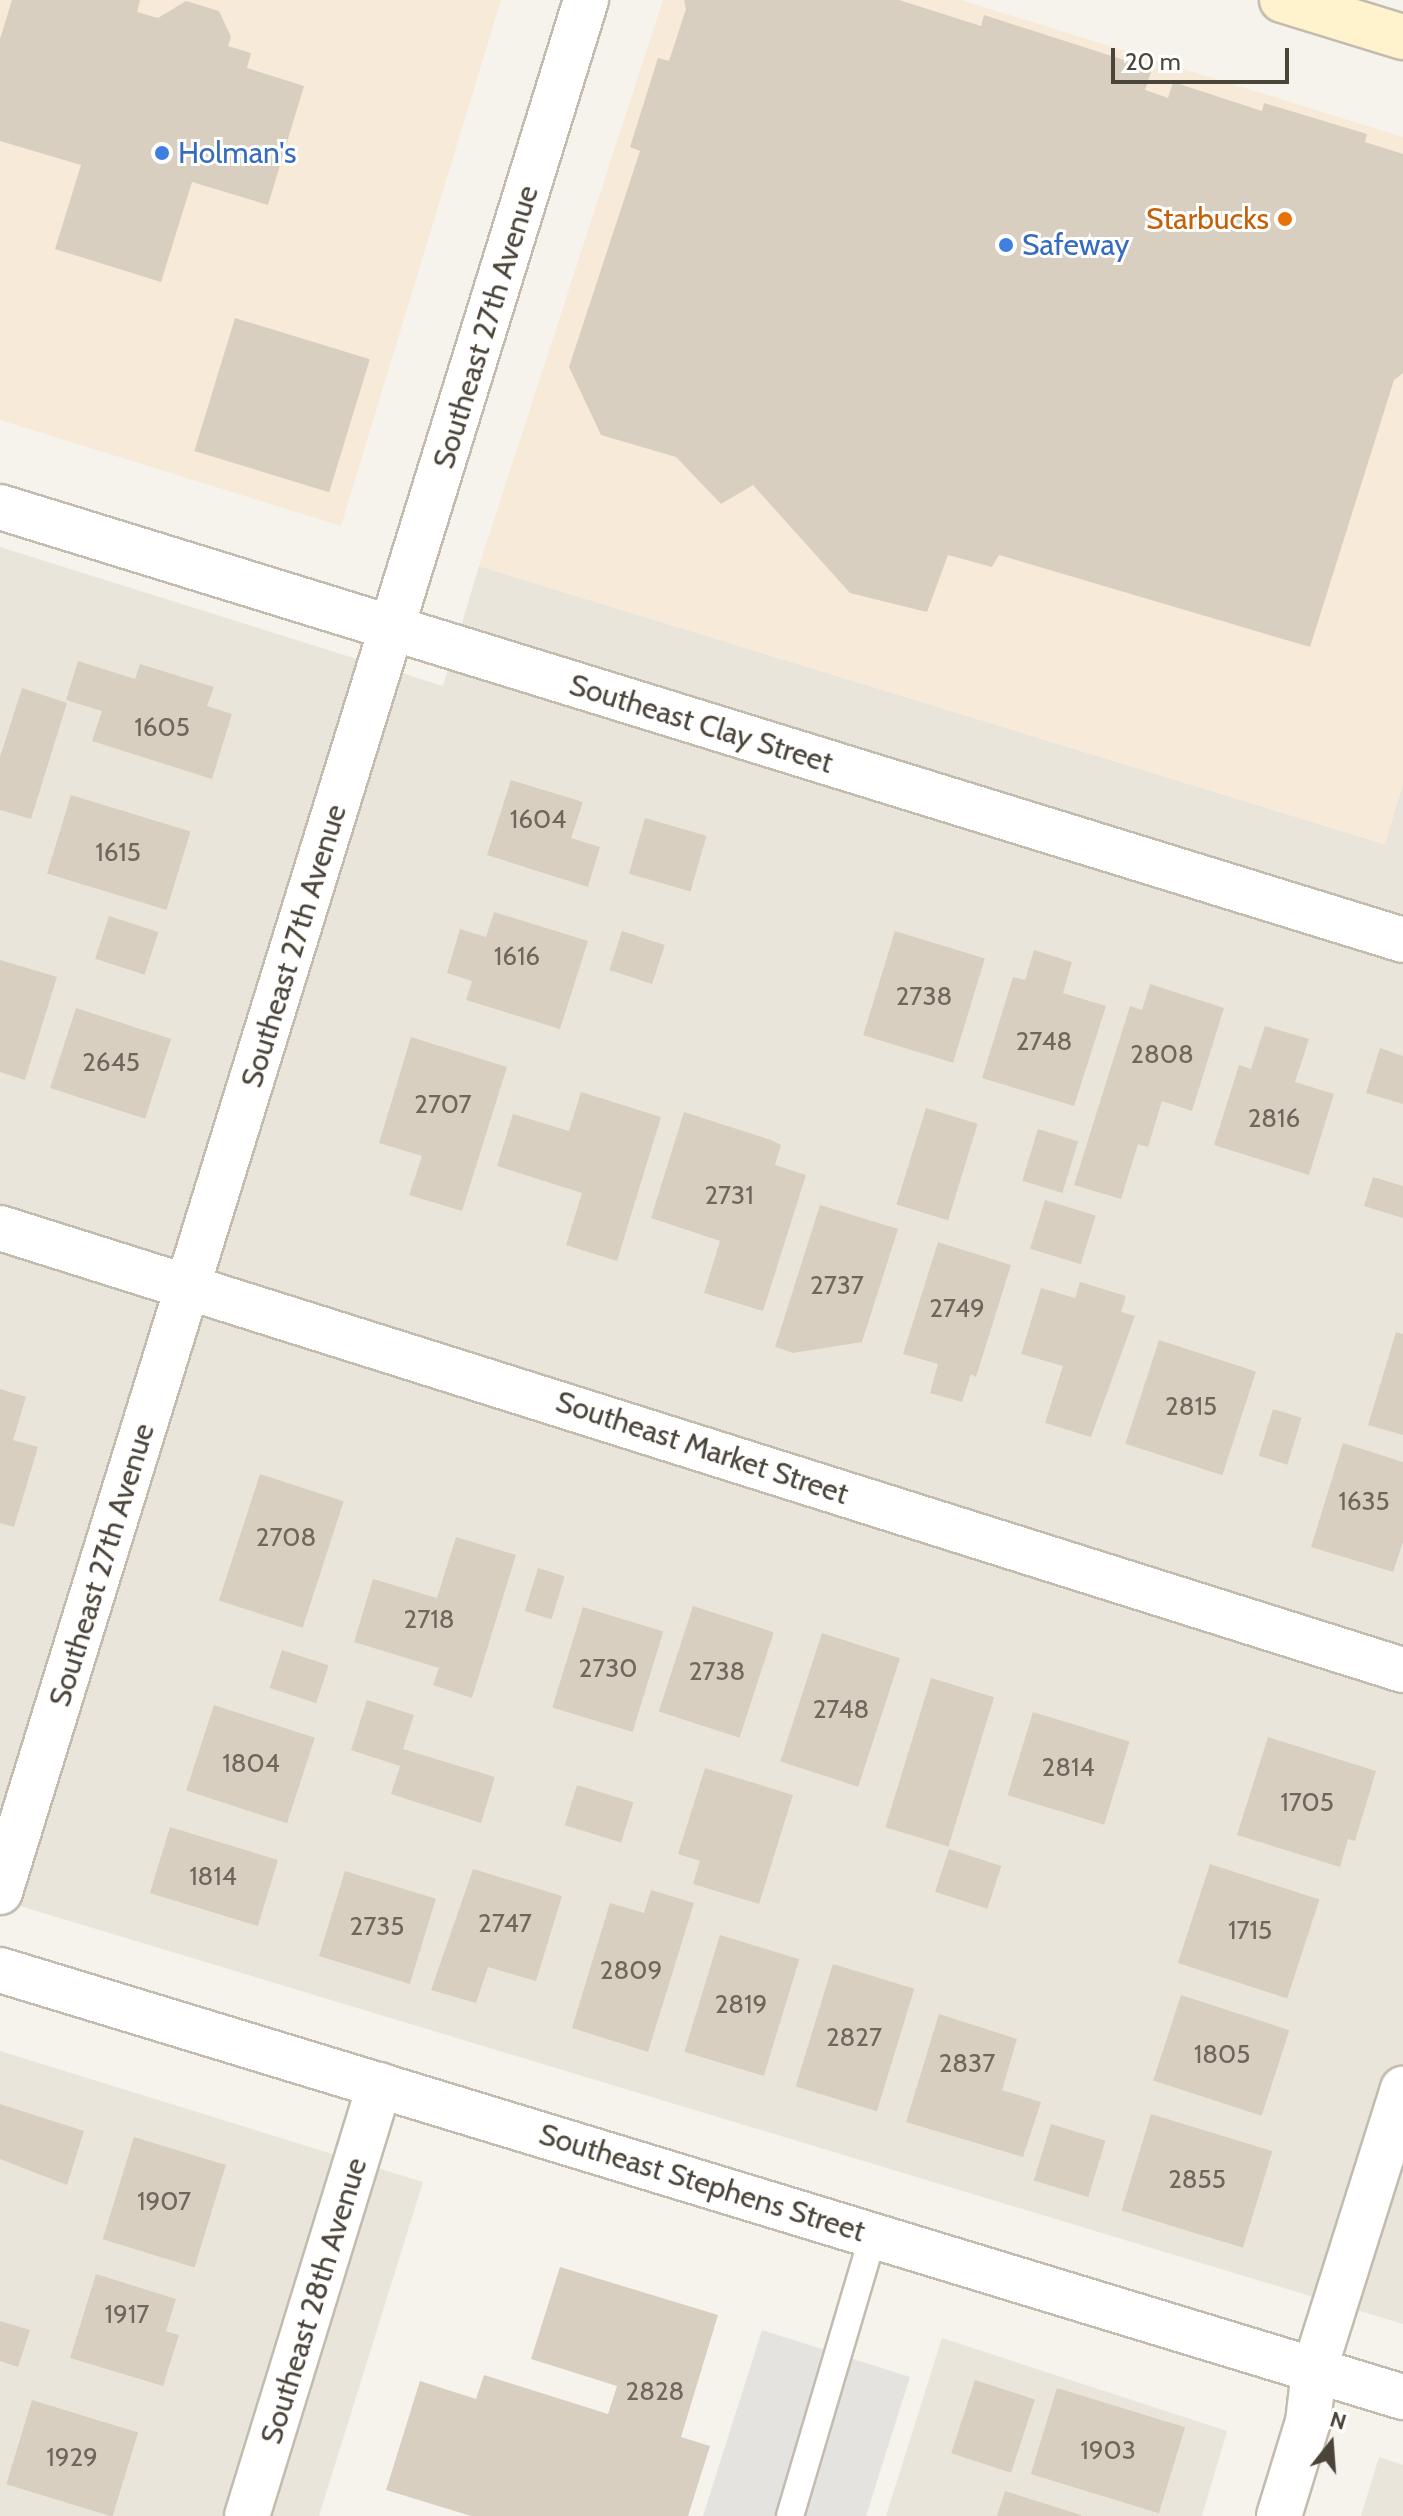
<!DOCTYPE html>
<style>
body{margin:0}
#map{position:relative;width:1403px;height:2516px;overflow:hidden;background:#f6f3ec;font-family:Cabin,sans-serif}
div>[style]{position:absolute}
.residential>*{inset:0;background:#eae5da}
.commercial>*{inset:0;background:#f7ead8}
.parking>*{inset:0;background:#e5e3e0}
.building>*{inset:0;background:#d8cfc1;transform-origin:0 0}
.roads{filter:drop-shadow(2px 0 #c2bbae) drop-shadow(-2px 0 #c2bbae) drop-shadow(0 2px #c2bbae) drop-shadow(0 -2px #c2bbae)}
.service>*{height:26px;margin:-13px;padding:0 13px;transform-origin:13px;border-radius:13px;background:#fff}
.minor>*{height:44px;margin:-22px;padding:0 22px;transform-origin:22px;border-radius:22px;background:#fff}
.secondary>*{height:44px;margin:-22px;padding:0 22px;transform-origin:22px;border-radius:22px;background:#fff3cd}
.dots>*{width:22px;height:22px;translate:-50% -50%;box-sizing:border-box;border:4px solid #fff;border-radius:50%}
span{translate:-50% -50%;white-space:nowrap;text-align:center;line-height:1.15;-webkit-text-stroke:6px #fff;paint-order:stroke}
.number-label{font-size:26px;color:#6e675b}
.number-label span{-webkit-text-stroke-width:0}
.shop-label{font-size:30px;color:#366cbe}
.left{translate:0 -50%;text-align:left}
.food-label{font-size:30px;color:#c56008}
.right{translate:-100% -50%;text-align:right}
.street-label{font-size:30px;color:#4b4439}
.north{position:absolute;left:1291px;top:2404px;width:80px;height:80px;-webkit-text-stroke:6px #fff;paint-order:stroke;rotate:17deg;font-size:22px;font-weight:700;line-height:32px;text-align:center;color:#4b4439}
.north::after{content:'';display:block;margin:auto;width:28px;height:36px;background:#4b4439;clip-path:polygon(50% 0,100% 100%,50% 72%,0 100%)}
.scale{position:absolute;left:1111px;top:48px;width:178px;height:36px;box-sizing:border-box;border:4px solid #4b4439;border-top:0;padding-left:10px;font-size:24px;line-height:28px;white-space:nowrap;color:#4b4439;-webkit-text-stroke:6px #fff;paint-order:stroke}
</style>
<div id="map">
<div class="residential">
<div style="clip-path:polygon(0 547px,443px 686px,479px 566px,1384px 844px,1403px 784px,1403px 2324px,0 1900px)"></div>
<div style="clip-path:polygon(0 2051px,423px 2182px,319px 2516px,0 2516px)"></div>
<div style="clip-path:polygon(942px 2338px,1227px 2431px,1202px 2516px,886px 2516px)"></div>
<div style="clip-path:polygon(1379px 2457px,1403px 2465px,1403px 2516px,1361px 2516px)"></div>
</div>
<div class="commercial">
<div style="clip-path:polygon(0 0,501px 0,341px 526px,0 420px)"></div>
<div style="clip-path:polygon(663px 0,961px 0,1403px 137px,1403px 784px,1385px 844px,479px 566px)"></div>
</div>
<div class="parking">
<div style="clip-path:polygon(762px 2330px,910px 2377px,866px 2516px,703px 2516px)"></div>
</div>
<div class="building">
<div style="clip-path:polygon(12px 0,140px 0,137px 12px,158px 18px,186px 1px,219px 11px,231px 37px,228px 46px,251px 53px,247px 68px,304px 86px,268px 205px,192px 182px,161px 282px,55px 249px,81px 165px,0 141px,0 39px)"></div>
<div style="clip-path:polygon(684px 0,899px 0,981px 26px,984px 15px,1152px 69px,1145px 90px,1168px 98px,1173px 82px,1262px 111px,1264px 103px,1367px 134px,1365px 142px,1403px 154px,1403px 373px,1394px 380px,1310px 647px,999px 555px,992px 567px,948px 555px,927px 612px,850px 593px,753px 485px,721px 504px,676px 457px,601px 435px,569px 367px,640px 151px,630px 147px,658px 58px,669px 61px,686px 9px)"></div>
<div style="left:235px;top:318px;width:141px;height:139px;rotate:17deg"></div>
<div style="clip-path:polygon(78px 661px,135px 679px,140px 664px,214px 687px,207px 706px,232px 714px,212px 779px,92px 741px,102px 711px,66px 700px)"></div>
<div style="clip-path:polygon(22px 688px,67px 703px,31px 819px,0 810px,0 757px)"></div>
<div style="clip-path:polygon(511px 780px,583px 802px,571px 838px,600px 847px,588px 887px,487px 855px)"></div>
<div style="left:71px;top:795px;width:125px;height:82px;rotate:17deg"></div>
<div style="left:645px;top:818px;width:64px;height:58px;rotate:16deg"></div>
<div style="clip-path:polygon(494px 912px,588px 941px,560px 1029px,466px 1000px,472px 981px,447px 973px,460px 929px,486px 937px)"></div>
<div style="left:109px;top:916px;width:52px;height:45px;rotate:18deg"></div>
<div style="left:622px;top:931px;width:45px;height:41px;rotate:18deg"></div>
<div style="left:895px;top:931px;width:94px;height:109px;rotate:17deg"></div>
<div style="clip-path:polygon(1034px 950px,1072px 962px,1063px 993px,1106px 1006px,1074px 1106px,982px 1078px,1013px 977px,1025px 980px)"></div>
<div style="clip-path:polygon(0 960px,57px 977px,25px 1080px,0 1072px)"></div>
<div style="clip-path:polygon(1150px 984px,1224px 1008px,1192px 1111px,1162px 1101px,1148px 1147px,1138px 1144px,1121px 1199px,1074px 1185px,1130px 1006px,1142px 1010px)"></div>
<div style="left:76px;top:1008px;width:100px;height:84px;rotate:18deg"></div>
<div style="clip-path:polygon(1265px 1026px,1309px 1039px,1295px 1082px,1334px 1094px,1309px 1175px,1214px 1145px,1239px 1065px,1251px 1069px)"></div>
<div style="clip-path:polygon(411px 1037px,507px 1067px,462px 1211px,409px 1195px,422px 1156px,379px 1143px)"></div>
<div style="clip-path:polygon(1380px 1048px,1403px 1056px,1403px 1104px,1366px 1093px)"></div>
<div style="clip-path:polygon(581px 1092px,661px 1117px,617px 1261px,566px 1245px,582px 1193px,497px 1166px,513px 1114px,569px 1131px)"></div>
<div style="left:926px;top:1108px;width:54px;height:101px;rotate:17deg"></div>
<div style="clip-path:polygon(684px 1112px,771px 1140px,781px 1145px,775px 1165px,806px 1175px,763px 1311px,704px 1293px,720px 1241px,651px 1218px)"></div>
<div style="left:1038px;top:1129px;width:42px;height:54px;rotate:17deg"></div>
<div style="clip-path:polygon(1373px 1177px,1403px 1186px,1403px 1218px,1364px 1206px)"></div>
<div style="left:1045px;top:1200px;width:53px;height:51px;rotate:17deg"></div>
<div style="clip-path:polygon(820px 1205px,898px 1229px,862px 1342px,793px 1353px,775px 1347px)"></div>
<div style="clip-path:polygon(938px 1242px,1011px 1265px,976px 1377px,971px 1374px,962px 1402px,930px 1393px,938px 1364px,903px 1354px)"></div>
<div style="clip-path:polygon(1080px 1282px,1126px 1296px,1121px 1312px,1135px 1316px,1091px 1437px,1045px 1423px,1063px 1366px,1021px 1354px,1041px 1288px,1075px 1298px)"></div>
<div style="clip-path:polygon(1396px 1332px,1403px 1334px,1403px 1435px,1368px 1425px)"></div>
<div style="left:1159px;top:1340px;width:102px;height:109px;rotate:18deg"></div>
<div style="clip-path:polygon(0 1389px,26px 1397px,13px 1440px,38px 1447px,14px 1527px,0 1523px)"></div>
<div style="left:1273px;top:1409px;width:30px;height:49px;rotate:17deg"></div>
<div style="clip-path:polygon(1343px 1443px,1403px 1462px,1403px 1542px,1393px 1572px,1311px 1547px)"></div>
<div style="left:260px;top:1474px;width:88px;height:133px;rotate:18deg"></div>
<div style="clip-path:polygon(456px 1537px,516px 1555px,472px 1698px,433px 1685px,439px 1668px,354px 1642px,373px 1579px,437px 1598px)"></div>
<div style="left:538px;top:1568px;width:28px;height:45px;rotate:17deg"></div>
<div style="left:693px;top:1606px;width:85px;height:111px;rotate:18deg"></div>
<div style="left:583px;top:1607px;width:84px;height:105px;rotate:17deg"></div>
<div style="left:822px;top:1633px;width:82px;height:135px;rotate:18deg"></div>
<div style="left:282px;top:1650px;width:49px;height:40px;rotate:18deg"></div>
<div style="left:931px;top:1678px;width:66px;height:156px;rotate:17deg"></div>
<div style="clip-path:polygon(367px 1700px,414px 1715px,403px 1749px,495px 1777px,481px 1823px,391px 1794px,400px 1766px,351px 1750px)"></div>
<div style="left:214px;top:1705px;width:106px;height:90px;rotate:18deg"></div>
<div style="left:1033px;top:1712px;width:101px;height:87px;rotate:17deg"></div>
<div style="clip-path:polygon(1268px 1737px,1376px 1771px,1355px 1841px,1348px 1839px,1340px 1867px,1237px 1835px)"></div>
<div style="clip-path:polygon(705px 1768px,793px 1795px,759px 1904px,693px 1884px,700px 1861px,678px 1854px)"></div>
<div style="left:577px;top:1785px;width:59px;height:42px;rotate:17deg"></div>
<div style="left:170px;top:1827px;width:113px;height:69px;rotate:17deg"></div>
<div style="left:949px;top:1849px;width:55px;height:45px;rotate:18deg"></div>
<div style="left:1210px;top:1864px;width:115px;height:104px;rotate:18deg"></div>
<div style="clip-path:polygon(473px 1869px,562px 1896px,536px 1981px,488px 1967px,476px 2003px,431px 1990px)"></div>
<div style="left:345px;top:1871px;width:95px;height:89px;rotate:17deg"></div>
<div style="clip-path:polygon(651px 1890px,694px 1903px,648px 2052px,572px 2028px,610px 1903px,644px 1913px)"></div>
<div style="left:720px;top:1935px;width:83px;height:122px;rotate:17deg"></div>
<div style="left:833px;top:1964px;width:85px;height:128px;rotate:17deg"></div>
<div style="left:1181px;top:1995px;width:114px;height:90px;rotate:18deg"></div>
<div style="clip-path:polygon(939px 2014px,1017px 2039px,1002px 2090px,1041px 2102px,1023px 2157px,906px 2122px)"></div>
<div style="clip-path:polygon(0 2104px,84px 2131px,67px 2185px,0 2159px)"></div>
<div style="left:1151px;top:2114px;width:127px;height:101px;rotate:17deg"></div>
<div style="left:1051px;top:2124px;width:57px;height:59px;rotate:17deg"></div>
<div style="left:134px;top:2137px;width:96px;height:107px;rotate:17deg"></div>
<div style="clip-path:polygon(560px 2267px,718px 2315px,681px 2437px,710px 2446px,688px 2516px,471px 2516px,386px 2490px,420px 2381px,476px 2399px,484px 2375px,608px 2414px,617px 2386px,531px 2359px)"></div>
<div style="clip-path:polygon(96px 2274px,176px 2299px,166px 2331px,179px 2335px,163px 2386px,70px 2358px)"></div>
<div style="clip-path:polygon(0 2321px,30px 2330px,18px 2367px,0 2361px)"></div>
<div style="left:975px;top:2380px;width:63px;height:77px;rotate:18deg"></div>
<div style="left:1057px;top:2388px;width:134px;height:90px;rotate:17deg"></div>
<div style="left:32px;top:2400px;width:111px;height:88px;rotate:17deg"></div>
<div style="clip-path:polygon(1005px 2491px,1081px 2515px,1081px 2516px,997px 2516px)"></div>
</div>
<div class="roads">
<div class="service">
<div style="left:790px;top:2516px;width:292px;rotate:-73.5deg"></div>
</div>
<div class="minor">
<div style="left:0;top:507px;width:1468px;rotate:17.15deg"></div>
<div style="left:0;top:1228px;width:1471px;rotate:17.49deg"></div>
<div style="left:0;top:1892px;width:1981px;rotate:-72.79deg"></div>
<div style="left:0;top:1970px;width:1467px;rotate:16.93deg"></div>
<div style="left:247px;top:2516px;width:451px;rotate:-72.9deg"></div>
<div style="left:1279px;top:2516px;width:98px;rotate:-72.9deg"></div>
<div style="left:1308px;top:2422px;width:51px;rotate:-83.3deg"></div>
<div style="left:1314px;top:2371px;width:296px;rotate:-72.5deg"></div>
</div>
<div class="secondary">
<div style="left:1282px;top:0;width:127px;rotate:17deg"></div>
</div>
</div>
<div class="dots">
<div style="left:162px;top:153px;background:#3f7fe0"></div>
<div style="left:1285px;top:219px;background:#e8710a"></div>
<div style="left:1006px;top:245px;background:#3f7fe0"></div>
</div>
<div class="number-label">
<span style="left:162px;top:728px">1605</span>
<span style="left:538px;top:820px">1604</span>
<span style="left:118px;top:853px">1615</span>
<span style="left:517px;top:957px">1616</span>
<span style="left:924px;top:997px">2738</span>
<span style="left:1044px;top:1042px">2748</span>
<span style="left:1162px;top:1055px">2808</span>
<span style="left:111px;top:1063px">2645</span>
<span style="left:443px;top:1105px">2707</span>
<span style="left:1274px;top:1119px">2816</span>
<span style="left:729px;top:1196px">2731</span>
<span style="left:837px;top:1286px">2737</span>
<span style="left:957px;top:1309px">2749</span>
<span style="left:1191px;top:1407px">2815</span>
<span style="left:1364px;top:1502px">1635</span>
<span style="left:286px;top:1538px">2708</span>
<span style="left:429px;top:1620px">2718</span>
<span style="left:608px;top:1669px">2730</span>
<span style="left:717px;top:1672px">2738</span>
<span style="left:841px;top:1710px">2748</span>
<span style="left:251px;top:1764px">1804</span>
<span style="left:1068px;top:1768px">2814</span>
<span style="left:1307px;top:1803px">1705</span>
<span style="left:213px;top:1877px">1814</span>
<span style="left:505px;top:1924px">2747</span>
<span style="left:377px;top:1927px">2735</span>
<span style="left:1250px;top:1931px">1715</span>
<span style="left:631px;top:1971px">2809</span>
<span style="left:741px;top:2005px">2819</span>
<span style="left:854px;top:2038px">2827</span>
<span style="left:1222px;top:2055px">1805</span>
<span style="left:967px;top:2064px">2837</span>
<span style="left:1197px;top:2180px">2855</span>
<span style="left:164px;top:2202px">1907</span>
<span style="left:127px;top:2315px">1917</span>
<span style="left:655px;top:2392px">2828</span>
<span style="left:1108px;top:2451px">1903</span>
<span style="left:72px;top:2458px">1929</span>
</div>
<div class="shop-label">
<span class="left" style="left:178px;top:153px">Holman's</span>
<span class="left" style="left:1022px;top:245px">Safeway</span>
</div>
<div class="food-label">
<span class="right" style="left:1269px;top:219px">Starbucks</span>
</div>
<div class="street-label">
<span style="left:486px;top:327px;rotate:-73deg">Southeast 27th Avenue</span>
<span style="left:701px;top:724px;rotate:17deg">Southeast Clay Street</span>
<span style="left:294px;top:946px;rotate:-73deg">Southeast 27th Avenue</span>
<span style="left:702px;top:1448px;rotate:18deg">Southeast Market Street</span>
<span style="left:102px;top:1565px;rotate:-73deg">Southeast 27th Avenue</span>
<span style="left:702px;top:2183px;rotate:17deg">Southeast Stephens Street</span>
<span style="left:314px;top:2301px;rotate:-73deg">Southeast 28th Avenue</span>
</div>
<div class="north">N</div>
<div class="scale">20 m</div>
</div>
